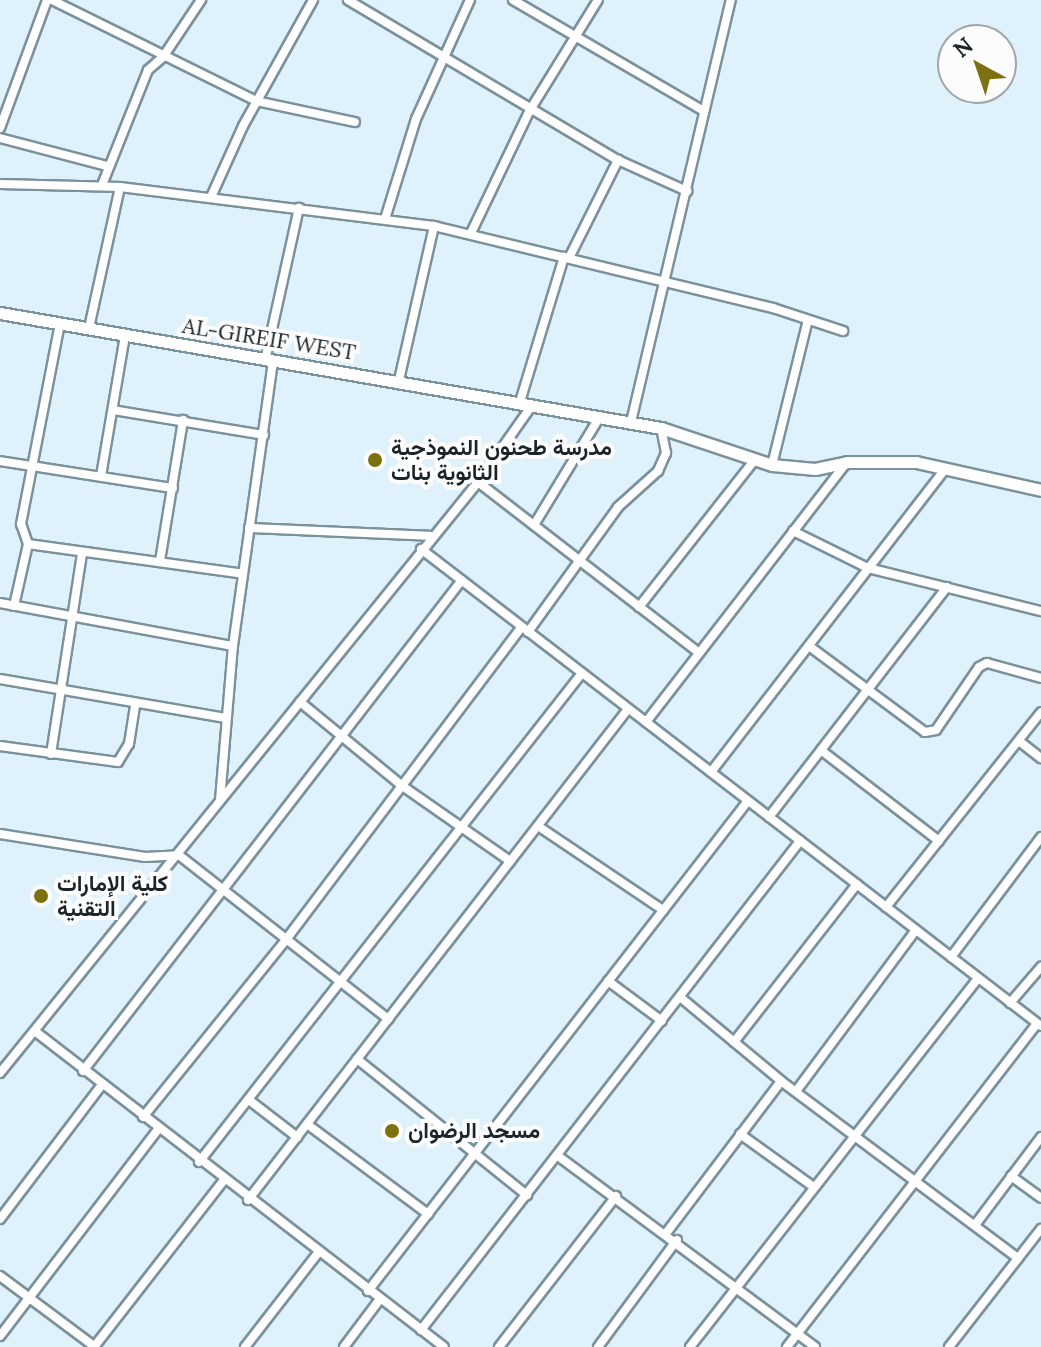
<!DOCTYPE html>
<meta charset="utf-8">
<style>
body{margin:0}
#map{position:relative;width:1041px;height:1347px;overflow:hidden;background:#dff2fc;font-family:Lora,Vazirmatn,serif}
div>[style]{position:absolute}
.roads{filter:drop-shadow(2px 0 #7b919c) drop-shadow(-2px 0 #7b919c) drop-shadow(0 2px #7b919c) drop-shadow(0 -2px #7b919c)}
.street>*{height:8px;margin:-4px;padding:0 4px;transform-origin:4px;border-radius:4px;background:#fff}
.secondary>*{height:11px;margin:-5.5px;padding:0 5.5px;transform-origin:5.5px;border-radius:5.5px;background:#fff}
.dots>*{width:22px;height:22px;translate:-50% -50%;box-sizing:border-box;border:4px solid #fcfcfc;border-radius:50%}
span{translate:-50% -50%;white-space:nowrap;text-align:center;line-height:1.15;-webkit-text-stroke:8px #fcfcfc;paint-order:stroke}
.street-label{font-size:22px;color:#1b2429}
.poi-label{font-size:22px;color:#1b2429;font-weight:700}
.left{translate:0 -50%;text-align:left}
.north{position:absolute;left:937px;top:24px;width:80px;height:80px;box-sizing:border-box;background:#fcfcfc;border:2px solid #a2a6a8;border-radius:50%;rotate:320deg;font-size:22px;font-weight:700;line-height:32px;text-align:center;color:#1b2429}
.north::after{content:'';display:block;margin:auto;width:28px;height:36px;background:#7c7010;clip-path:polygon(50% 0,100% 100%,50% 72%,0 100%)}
</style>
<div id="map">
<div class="roads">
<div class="street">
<div style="left:52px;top:0;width:228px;rotate:26.3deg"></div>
<div style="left:256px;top:101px;width:101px;rotate:12deg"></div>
<div style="left:348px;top:0;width:314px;rotate:30.7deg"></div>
<div style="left:618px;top:160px;width:76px;rotate:24.2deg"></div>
<div style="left:513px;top:0;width:221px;rotate:30.2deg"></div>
<div style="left:0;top:128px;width:136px;rotate:-69.8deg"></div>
<div style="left:0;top:138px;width:111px;rotate:14.7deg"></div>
<div style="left:0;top:184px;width:120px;rotate:1.4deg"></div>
<div style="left:120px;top:187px;width:316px;rotate:7.1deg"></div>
<div style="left:434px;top:226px;width:349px;rotate:13.6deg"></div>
<div style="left:773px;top:308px;width:74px;rotate:18.2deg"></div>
<div style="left:102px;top:185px;width:124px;rotate:-68.2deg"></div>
<div style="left:148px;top:70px;width:20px;rotate:-41deg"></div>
<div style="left:163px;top:57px;width:69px;rotate:-56.3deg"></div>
<div style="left:211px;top:197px;width:78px;rotate:-65.7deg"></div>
<div style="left:243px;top:126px;width:144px;rotate:-60.9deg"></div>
<div style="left:385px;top:219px;width:105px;rotate:-72.8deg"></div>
<div style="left:416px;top:119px;width:131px;rotate:-65.6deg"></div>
<div style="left:471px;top:233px;width:136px;rotate:-64.4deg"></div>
<div style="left:530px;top:110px;width:129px;rotate:-58.3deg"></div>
<div style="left:569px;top:258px;width:110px;rotate:-63.4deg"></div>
<div style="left:89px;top:328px;width:144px;rotate:-77.6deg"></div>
<div style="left:265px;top:361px;width:157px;rotate:-77.5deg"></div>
<div style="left:399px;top:380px;width:158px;rotate:-77.2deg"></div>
<div style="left:519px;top:405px;width:155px;rotate:-73.1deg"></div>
<div style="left:113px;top:410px;width:153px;rotate:9.4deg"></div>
<div style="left:631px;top:422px;width:434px;rotate:-76.7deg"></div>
<div style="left:0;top:461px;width:175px;rotate:8.9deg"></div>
<div style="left:772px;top:465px;width:149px;rotate:-76.1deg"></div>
<div style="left:101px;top:476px;width:143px;rotate:-80.3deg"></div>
<div style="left:478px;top:482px;width:279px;rotate:37.7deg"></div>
<div style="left:534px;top:525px;width:125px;rotate:-58.7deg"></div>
<div style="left:249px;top:528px;width:181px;rotate:2.5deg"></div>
<div style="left:793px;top:531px;width:84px;rotate:26.3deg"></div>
<div style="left:868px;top:568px;width:178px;rotate:14deg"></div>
<div style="left:28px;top:544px;width:217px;rotate:7.9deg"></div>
<div style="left:421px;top:549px;width:782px;rotate:37.57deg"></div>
<div style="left:160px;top:561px;width:143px;rotate:-80.7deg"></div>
<div style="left:0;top:603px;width:237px;rotate:10.5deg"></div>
<div style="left:14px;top:606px;width:64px;rotate:-77.3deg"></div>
<div style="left:28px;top:544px;width:21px;rotate:-109deg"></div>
<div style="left:21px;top:524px;width:205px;rotate:-79deg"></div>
<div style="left:639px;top:607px;width:186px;rotate:-51.8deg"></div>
<div style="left:528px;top:632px;width:154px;rotate:-54.2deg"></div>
<div style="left:618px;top:507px;width:54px;rotate:-42deg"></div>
<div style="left:658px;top:471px;width:20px;rotate:-66deg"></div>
<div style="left:666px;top:453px;width:25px;rotate:-101deg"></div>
<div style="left:809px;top:646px;width:144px;rotate:36.6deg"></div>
<div style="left:925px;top:732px;width:11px;rotate:-10deg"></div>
<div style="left:936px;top:730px;width:76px;rotate:-55.7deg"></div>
<div style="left:979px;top:667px;width:9px;rotate:-27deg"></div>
<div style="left:987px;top:663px;width:56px;rotate:15.5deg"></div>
<div style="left:0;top:679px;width:229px;rotate:9.8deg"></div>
<div style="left:300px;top:702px;width:131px;rotate:39.4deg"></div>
<div style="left:401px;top:785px;width:133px;rotate:34.9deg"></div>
<div style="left:646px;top:722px;width:329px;rotate:-52.3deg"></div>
<div style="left:1019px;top:741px;width:28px;rotate:38deg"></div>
<div style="left:0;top:746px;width:119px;rotate:7.7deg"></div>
<div style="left:118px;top:762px;width:21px;rotate:-59deg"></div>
<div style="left:129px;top:744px;width:39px;rotate:-81deg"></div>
<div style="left:51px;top:754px;width:203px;rotate:-81.2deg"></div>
<div style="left:711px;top:772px;width:383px;rotate:-52.3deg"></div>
<div style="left:220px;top:800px;width:155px;rotate:-85.2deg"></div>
<div style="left:233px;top:646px;width:287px;rotate:-82deg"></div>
<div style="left:769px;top:817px;width:85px;rotate:-52.2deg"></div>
<div style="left:538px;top:826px;width:151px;rotate:33.9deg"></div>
<div style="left:0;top:834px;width:147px;rotate:9deg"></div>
<div style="left:145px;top:857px;width:34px;rotate:-3deg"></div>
<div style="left:179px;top:855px;width:266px;rotate:38.1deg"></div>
<div style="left:939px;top:841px;width:149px;rotate:-142.4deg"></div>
<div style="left:821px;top:750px;width:206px;rotate:-52.3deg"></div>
<div style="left:886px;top:907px;width:249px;rotate:-51.5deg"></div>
<div style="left:951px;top:957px;width:150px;rotate:-53.1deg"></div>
<div style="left:608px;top:981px;width:67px;rotate:36.5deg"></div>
<div style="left:680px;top:997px;width:131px;rotate:39.7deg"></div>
<div style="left:781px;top:1081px;width:296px;rotate:36.8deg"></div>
<div style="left:1010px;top:1003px;width:48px;rotate:-49.3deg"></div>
<div style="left:36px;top:1032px;width:515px;rotate:37.67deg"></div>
<div style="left:734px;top:1042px;width:200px;rotate:-52.1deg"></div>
<div style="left:357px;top:1059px;width:218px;rotate:38.7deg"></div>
<div style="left:83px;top:1071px;width:620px;rotate:-52.34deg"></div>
<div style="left:0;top:1073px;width:760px;rotate:-51.03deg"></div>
<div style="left:478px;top:482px;width:92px;rotate:-54.8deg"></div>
<div style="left:797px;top:1090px;width:199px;rotate:-53.4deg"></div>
<div style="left:249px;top:1100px;width:61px;rotate:37.6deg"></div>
<div style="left:143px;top:1117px;width:231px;rotate:-51.1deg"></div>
<div style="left:288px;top:937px;width:388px;rotate:-53deg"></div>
<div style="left:307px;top:1124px;width:151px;rotate:36.6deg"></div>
<div style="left:740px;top:1134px;width:87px;rotate:35.7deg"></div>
<div style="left:558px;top:1156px;width:320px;rotate:36.6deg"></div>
<div style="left:199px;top:1162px;width:621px;rotate:-51.93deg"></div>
<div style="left:1011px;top:1176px;width:37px;rotate:36deg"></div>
<div style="left:248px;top:1200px;width:621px;rotate:-52.26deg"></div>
<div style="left:0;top:1219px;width:167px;rotate:-52.8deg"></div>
<div style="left:975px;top:1225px;width:110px;rotate:-53.1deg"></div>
<div style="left:667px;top:1232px;width:189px;rotate:-52.9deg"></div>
<div style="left:0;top:1276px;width:117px;rotate:36.7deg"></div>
<div style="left:368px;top:1291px;width:620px;rotate:-52.21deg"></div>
<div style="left:421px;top:1330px;width:619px;rotate:-52.22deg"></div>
<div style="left:0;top:1336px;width:260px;rotate:-52.6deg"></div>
<div style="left:94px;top:1347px;width:210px;rotate:-52.1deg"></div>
<div style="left:245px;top:1347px;width:119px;rotate:-52.2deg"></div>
<div style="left:344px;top:1347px;width:60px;rotate:-53.1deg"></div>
<div style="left:499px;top:1347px;width:191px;rotate:-52.2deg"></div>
<div style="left:598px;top:1347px;width:133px;rotate:-53.6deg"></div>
<div style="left:690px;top:1347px;width:468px;rotate:-52deg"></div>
<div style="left:787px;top:1347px;width:408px;rotate:-52.3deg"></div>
<div style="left:949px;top:1347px;width:150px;rotate:-52.1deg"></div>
</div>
<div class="secondary">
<div style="left:0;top:313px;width:671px;rotate:9.87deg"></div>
<div style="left:661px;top:428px;width:117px;rotate:18.4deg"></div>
<div style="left:772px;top:465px;width:43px;rotate:5.3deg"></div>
<div style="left:815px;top:469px;width:33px;rotate:-12deg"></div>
<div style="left:847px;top:462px;width:69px"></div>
<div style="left:916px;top:462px;width:128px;rotate:12.6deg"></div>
</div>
</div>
<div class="dots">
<div style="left:375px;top:460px;background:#7c7010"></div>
<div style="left:41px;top:896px;background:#7c7010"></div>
<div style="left:392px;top:1131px;background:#7c7010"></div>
</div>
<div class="street-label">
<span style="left:269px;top:339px;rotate:9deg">AL-GIREIF WEST</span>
</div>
<div class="poi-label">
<span class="left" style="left:391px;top:460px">مدرسة طحنون النموذجية<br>الثانوية بنات</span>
<span class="left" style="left:57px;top:896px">كلية الإمارات<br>التقنية</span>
<span class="left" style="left:408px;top:1131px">مسجد الرضوان</span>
</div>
<div class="north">N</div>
</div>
